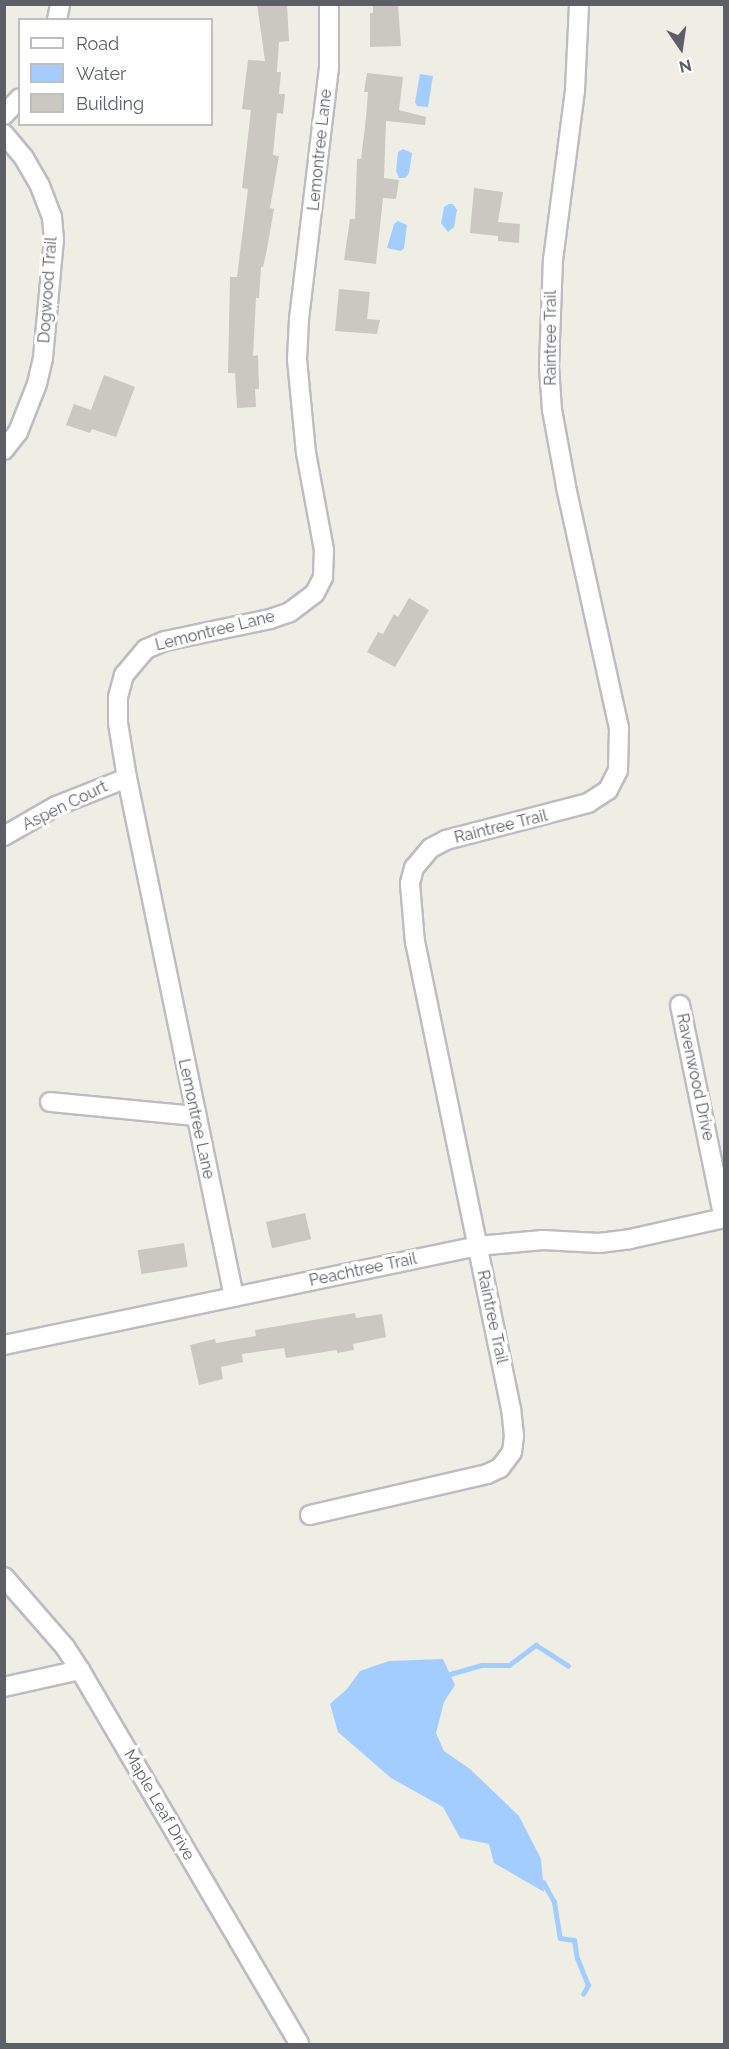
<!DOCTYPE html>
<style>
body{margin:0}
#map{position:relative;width:729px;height:2049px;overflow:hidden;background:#efeee4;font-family:Raleway,sans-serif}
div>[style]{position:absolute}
.water>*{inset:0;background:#a4cdff}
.stream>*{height:5px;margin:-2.5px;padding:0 2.5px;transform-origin:2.5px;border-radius:2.5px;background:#a4cdff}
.building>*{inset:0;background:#cac8c1;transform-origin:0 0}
.roads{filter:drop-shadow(2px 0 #bcbdc3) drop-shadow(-2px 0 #bcbdc3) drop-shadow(0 2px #bcbdc3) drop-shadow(0 -2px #bcbdc3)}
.minor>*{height:18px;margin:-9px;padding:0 9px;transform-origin:9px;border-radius:9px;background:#fff}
span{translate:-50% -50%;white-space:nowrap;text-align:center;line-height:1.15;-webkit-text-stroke:6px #fff;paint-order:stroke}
.street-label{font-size:16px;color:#5c5f65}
.frame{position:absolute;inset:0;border:6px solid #5c5f65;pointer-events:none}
.legend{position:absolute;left:18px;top:18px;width:195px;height:108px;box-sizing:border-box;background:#fff;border:2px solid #bebfc1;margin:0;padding:8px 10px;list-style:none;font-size:18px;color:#5c5f65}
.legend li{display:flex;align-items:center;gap:12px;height:30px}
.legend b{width:30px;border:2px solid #bebfc1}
.north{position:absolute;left:651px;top:18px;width:60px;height:60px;-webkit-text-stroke:4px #fff;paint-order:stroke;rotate:167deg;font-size:16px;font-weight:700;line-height:24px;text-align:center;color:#5c5f65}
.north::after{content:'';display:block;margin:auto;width:21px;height:27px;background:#5c5f65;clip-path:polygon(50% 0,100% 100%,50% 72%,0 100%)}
</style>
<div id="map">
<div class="water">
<div style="clip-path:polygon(420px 74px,433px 76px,428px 107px,417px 106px,415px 102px)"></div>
<div style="clip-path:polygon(403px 149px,412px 153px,409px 173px,405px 178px,399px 178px,396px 171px,398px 152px)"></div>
<div style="clip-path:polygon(449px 204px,453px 204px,457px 210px,454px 227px,448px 232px,441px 223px,444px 207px)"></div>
<div style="clip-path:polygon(398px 221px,407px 225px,404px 248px,401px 251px,387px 248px,394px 224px)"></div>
<div style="clip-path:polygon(443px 1659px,455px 1685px,444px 1702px,436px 1733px,444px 1751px,470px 1769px,519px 1816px,541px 1859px,544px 1892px,494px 1863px,489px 1844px,460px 1838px,443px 1807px,391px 1778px,338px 1732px,330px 1704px,347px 1689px,360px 1671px,389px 1661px)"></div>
</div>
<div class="stream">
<div style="left:450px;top:1674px;width:33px;rotate:-16deg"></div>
<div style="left:482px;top:1665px;width:27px"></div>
<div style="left:509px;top:1665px;width:34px;rotate:-37deg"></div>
<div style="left:536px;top:1645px;width:38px;rotate:33deg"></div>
<div style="left:543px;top:1882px;width:23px;rotate:61deg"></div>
<div style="left:554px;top:1902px;width:36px;rotate:81deg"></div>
<div style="left:560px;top:1938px;width:14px;rotate:8deg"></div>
<div style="left:574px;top:1940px;width:18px;rotate:81deg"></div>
<div style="left:577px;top:1958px;width:29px;rotate:68deg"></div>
<div style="left:588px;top:1985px;width:10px;rotate:119deg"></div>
</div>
<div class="building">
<div style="clip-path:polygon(257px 4px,287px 4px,289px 41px,279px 42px,277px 72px,281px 72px,279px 94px,285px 94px,283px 114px,277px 113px,273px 155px,279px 156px,270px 208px,274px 209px,267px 249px,263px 267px,261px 267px,259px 298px,256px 298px,253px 356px,258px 355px,259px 389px,255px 389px,256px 407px,237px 408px,235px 373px,228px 373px,230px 277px,237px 277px,248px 189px,242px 188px,251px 110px,242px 109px,248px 60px,265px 61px)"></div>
<div style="clip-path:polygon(373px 4px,398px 4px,401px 46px,370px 47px,370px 13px,373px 13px)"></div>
<div style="clip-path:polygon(367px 73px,403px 77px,399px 110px,426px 117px,425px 125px,386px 121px,384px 178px,399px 180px,396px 199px,383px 198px,376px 264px,344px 260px,350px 219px,355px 219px,357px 159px,361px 159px,366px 118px,368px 92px,364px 92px)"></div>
<div style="clip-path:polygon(474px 188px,503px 192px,498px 222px,520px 224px,519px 243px,498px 241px,498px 236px,470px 233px)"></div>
<div style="clip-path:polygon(339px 289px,370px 292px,367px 319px,380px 320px,377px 334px,335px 331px)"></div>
<div style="clip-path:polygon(104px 375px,135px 387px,116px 437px,92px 429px,90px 433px,66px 425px,74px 404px,91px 410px)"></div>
<div style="clip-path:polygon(409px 598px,429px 610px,395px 667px,367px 652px,378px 632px,383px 634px,394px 614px,398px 617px)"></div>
<div style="left:305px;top:1213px;width:27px;height:40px;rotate:77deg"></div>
<div style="left:184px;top:1243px;width:24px;height:47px;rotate:81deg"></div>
<div style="clip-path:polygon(355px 1313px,356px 1318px,382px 1314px,386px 1337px,353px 1344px,354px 1350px,337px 1353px,337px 1350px,286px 1358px,284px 1348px,242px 1354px,243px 1362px,221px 1367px,223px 1379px,199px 1385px,190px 1345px,215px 1339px,216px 1343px,256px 1336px,255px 1330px)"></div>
</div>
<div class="roads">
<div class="minor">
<div style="left:57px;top:20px;width:16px;rotate:-79deg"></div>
<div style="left:4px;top:115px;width:23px;rotate:-47deg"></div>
<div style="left:4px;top:134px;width:31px;rotate:50deg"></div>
<div style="left:24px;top:158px;width:32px;rotate:60deg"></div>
<div style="left:40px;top:186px;width:33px;rotate:69deg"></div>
<div style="left:52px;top:217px;width:22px;rotate:85deg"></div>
<div style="left:54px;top:239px;width:120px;rotate:95.3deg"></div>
<div style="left:43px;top:358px;width:27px;rotate:103deg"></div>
<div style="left:37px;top:384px;width:52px;rotate:111.6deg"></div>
<div style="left:18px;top:432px;width:23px;rotate:128deg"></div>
<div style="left:4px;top:836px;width:60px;rotate:-30deg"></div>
<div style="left:56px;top:806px;width:76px;rotate:-21.5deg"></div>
<div style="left:680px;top:1005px;width:218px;rotate:78.4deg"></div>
<div style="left:50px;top:1102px;width:147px;rotate:5.5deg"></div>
<div style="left:234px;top:1297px;width:530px;rotate:-101.65deg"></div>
<div style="left:127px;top:778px;width:56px;rotate:-99.3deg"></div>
<div style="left:118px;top:723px;width:26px;rotate:-90deg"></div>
<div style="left:118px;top:697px;width:23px;rotate:-75deg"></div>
<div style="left:124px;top:675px;width:34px;rotate:-50deg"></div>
<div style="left:146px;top:649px;width:21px;rotate:-23deg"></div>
<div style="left:165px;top:641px;width:107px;rotate:-11.8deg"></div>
<div style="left:270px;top:619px;width:21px;rotate:-19deg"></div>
<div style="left:290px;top:612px;width:31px;rotate:-37deg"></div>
<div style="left:315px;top:593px;width:18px;rotate:-63deg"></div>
<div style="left:323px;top:577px;width:27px;rotate:-88deg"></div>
<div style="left:324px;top:550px;width:99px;rotate:-100.5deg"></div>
<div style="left:306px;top:453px;width:94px;rotate:-95.5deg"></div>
<div style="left:297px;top:359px;width:40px;rotate:-87.1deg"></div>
<div style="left:299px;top:319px;width:253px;rotate:-83.2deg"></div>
<div style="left:329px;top:68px;width:64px;rotate:-90deg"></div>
<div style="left:4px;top:1345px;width:483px;rotate:-11.8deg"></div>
<div style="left:477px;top:1246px;width:66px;rotate:-5.2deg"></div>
<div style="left:543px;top:1240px;width:56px;rotate:3.1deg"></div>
<div style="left:599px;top:1243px;width:31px;rotate:-7deg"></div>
<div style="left:630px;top:1239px;width:96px;rotate:-12.6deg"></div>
<div style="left:310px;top:1515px;width:182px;rotate:-13deg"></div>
<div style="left:487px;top:1474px;width:14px;rotate:-25deg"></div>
<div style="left:500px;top:1468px;width:20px;rotate:-53deg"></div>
<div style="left:512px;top:1452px;width:16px;rotate:-83deg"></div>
<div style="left:514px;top:1436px;width:27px;rotate:-96deg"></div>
<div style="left:511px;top:1409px;width:476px;rotate:-101.6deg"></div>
<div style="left:415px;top:943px;width:60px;rotate:-94.8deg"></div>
<div style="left:410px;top:883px;width:16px;rotate:-75deg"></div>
<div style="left:414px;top:868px;width:26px;rotate:-50deg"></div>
<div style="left:431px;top:848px;width:17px;rotate:-28deg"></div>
<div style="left:446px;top:840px;width:147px;rotate:-14.6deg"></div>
<div style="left:588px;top:803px;width:24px;rotate:-33deg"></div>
<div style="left:608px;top:790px;width:22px;rotate:-63deg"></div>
<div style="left:618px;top:770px;width:42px;rotate:-88.6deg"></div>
<div style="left:619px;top:728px;width:248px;rotate:-102.4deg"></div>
<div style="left:566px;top:486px;width:77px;rotate:-100.4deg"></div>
<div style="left:552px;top:410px;width:43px;rotate:-94deg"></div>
<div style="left:549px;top:367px;width:107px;rotate:-87.9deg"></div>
<div style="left:553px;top:260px;width:171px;rotate:-82.6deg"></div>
<div style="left:575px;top:90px;width:86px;rotate:-87.3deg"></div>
<div style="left:4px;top:1577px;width:93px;rotate:48.9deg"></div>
<div style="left:65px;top:1647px;width:27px;rotate:57deg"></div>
<div style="left:80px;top:1670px;width:433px;rotate:59.6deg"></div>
<div style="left:4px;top:1687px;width:78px;rotate:-12.6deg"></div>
</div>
</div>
<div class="street-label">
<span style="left:320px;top:150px;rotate:-84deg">Lemontree Lane</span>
<span style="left:48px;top:290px;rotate:-86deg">Dogwood Trail</span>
<span style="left:551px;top:338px;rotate:-90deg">Raintree Trail</span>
<span style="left:215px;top:631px;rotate:-14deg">Lemontree Lane</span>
<span style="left:65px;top:806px;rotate:-26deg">Aspen Court</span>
<span style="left:501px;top:827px;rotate:-14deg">Raintree Trail</span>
<span style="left:695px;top:1077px;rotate:78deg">Ravenwood Drive</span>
<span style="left:196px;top:1119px;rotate:78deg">Lemontree Lane</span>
<span style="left:363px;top:1270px;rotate:-12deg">Peachtree Trail</span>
<span style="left:492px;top:1317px;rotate:78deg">Raintree Trail</span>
<span style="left:159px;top:1805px;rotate:60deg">Maple Leaf Drive</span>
</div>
<div class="frame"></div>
<ul class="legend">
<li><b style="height:8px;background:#fff"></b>Road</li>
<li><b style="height:16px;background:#a4cdff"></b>Water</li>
<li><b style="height:16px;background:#cac8c1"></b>Building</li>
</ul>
<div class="north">N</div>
</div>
